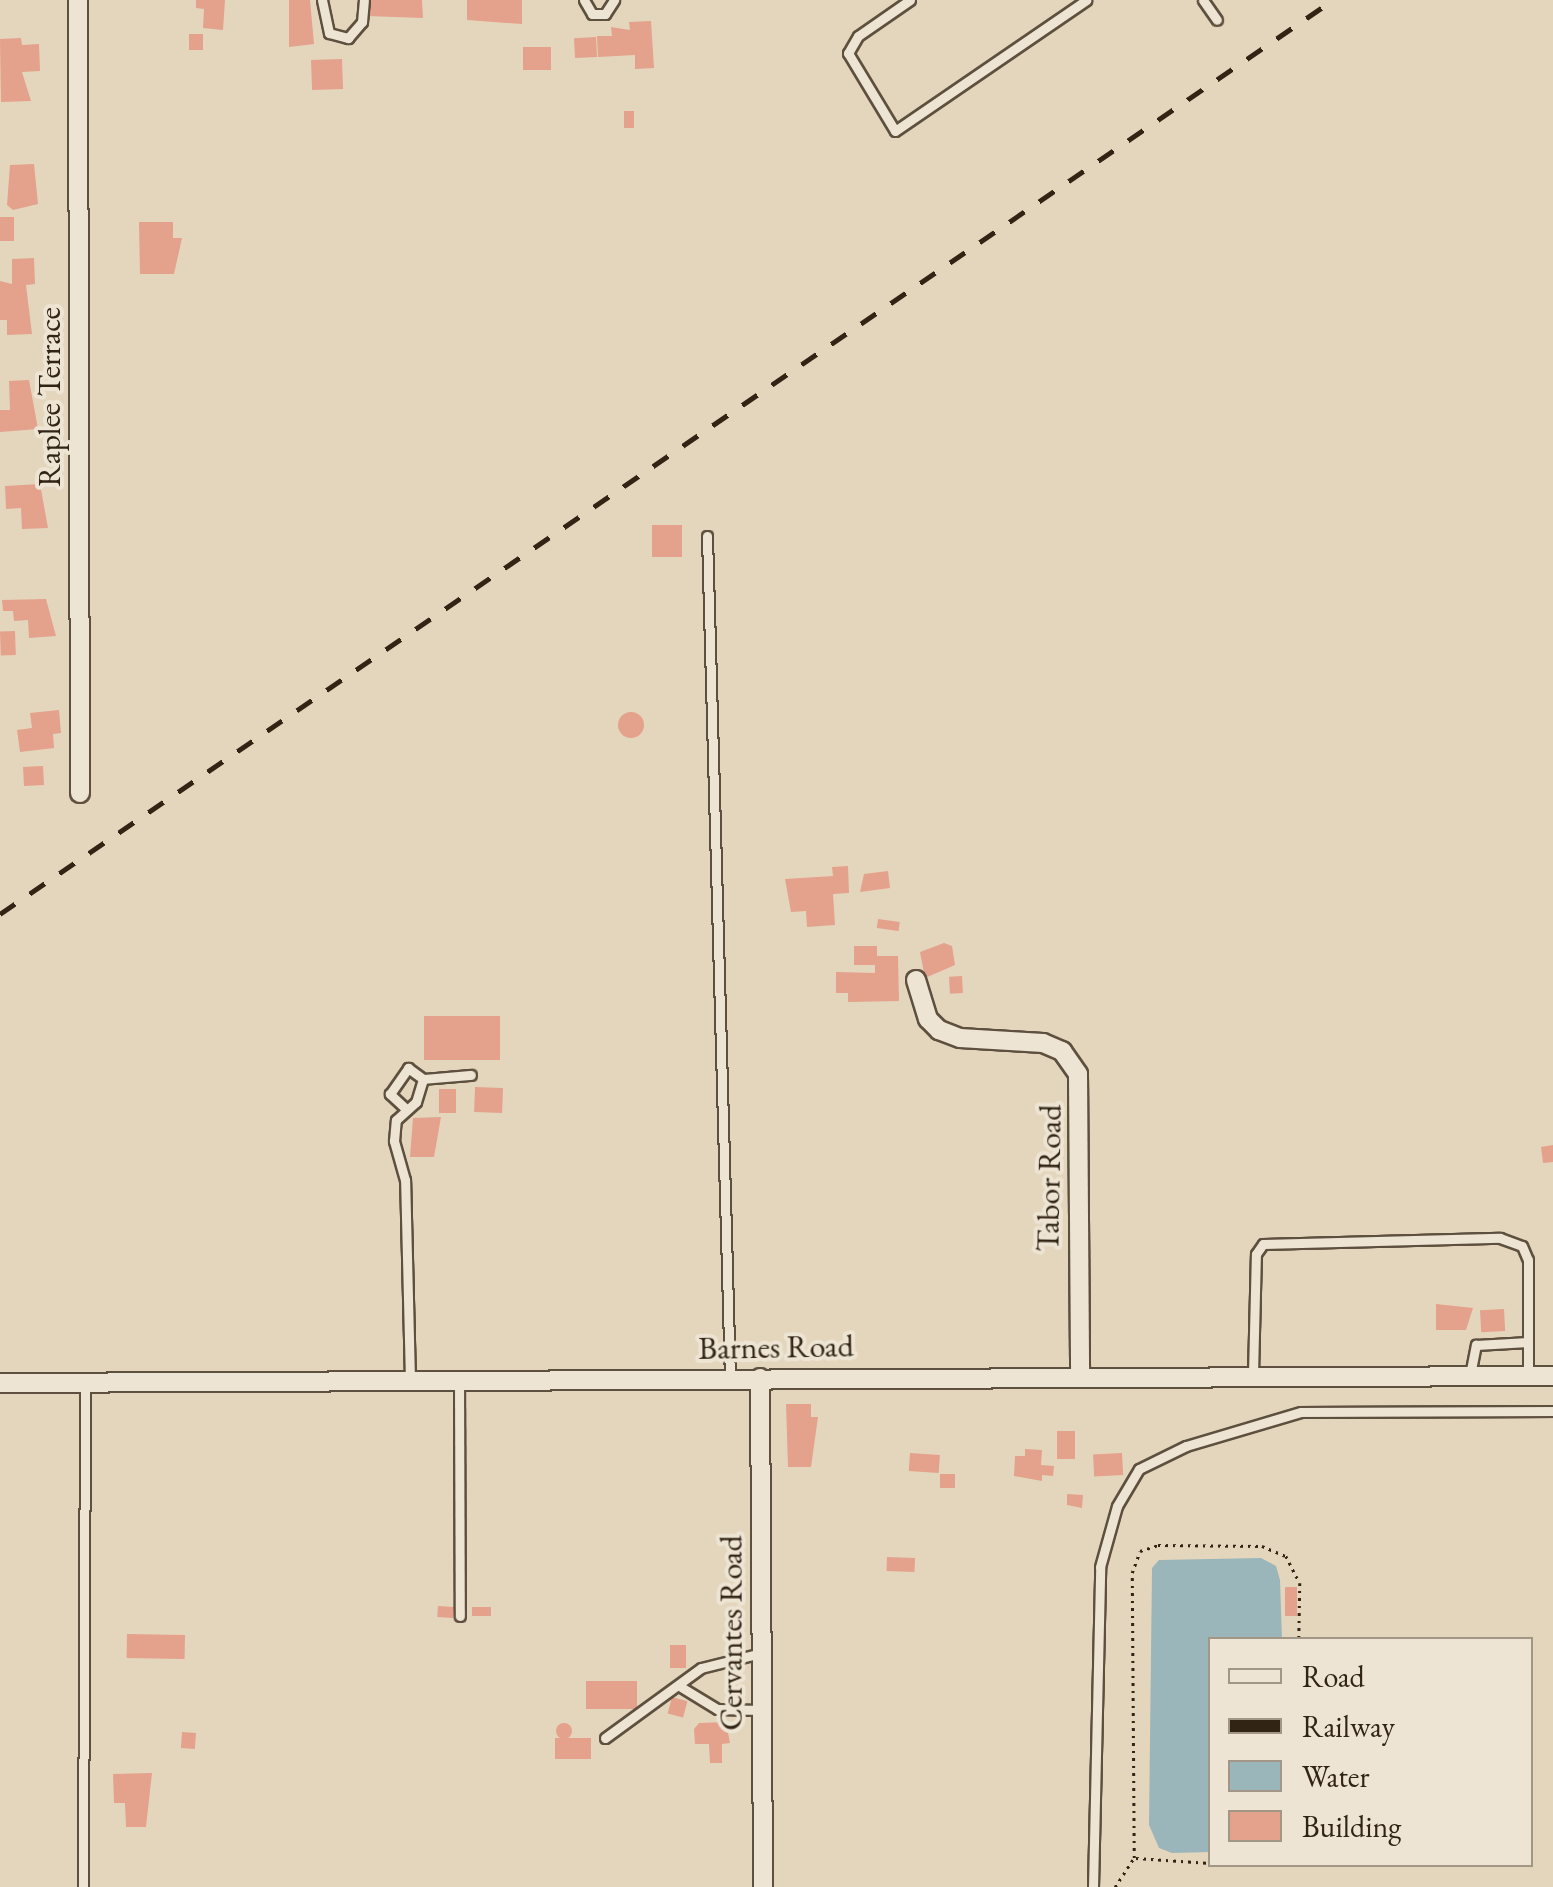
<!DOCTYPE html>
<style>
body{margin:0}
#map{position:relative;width:1553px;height:1887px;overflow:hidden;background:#e4d6bc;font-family:"EB Garamond",serif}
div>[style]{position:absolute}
.water>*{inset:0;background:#9bb6bb}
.building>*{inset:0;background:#e4a18c;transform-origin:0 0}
.round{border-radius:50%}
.path>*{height:2.5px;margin-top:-1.25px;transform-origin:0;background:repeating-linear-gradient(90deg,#312414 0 2.5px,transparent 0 7.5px)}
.roads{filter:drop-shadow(2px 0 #5e503e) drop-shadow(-2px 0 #5e503e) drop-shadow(0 2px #5e503e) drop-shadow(0 -2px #5e503e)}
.service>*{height:9px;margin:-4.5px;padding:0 4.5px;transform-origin:4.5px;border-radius:4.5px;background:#ede4d3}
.minor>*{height:18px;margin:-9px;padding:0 9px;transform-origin:9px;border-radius:9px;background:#ede4d3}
.rail>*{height:5px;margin-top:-2.5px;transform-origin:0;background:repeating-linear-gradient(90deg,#312414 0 18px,transparent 0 36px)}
span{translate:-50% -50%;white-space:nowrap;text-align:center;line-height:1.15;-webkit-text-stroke:8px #ede4d3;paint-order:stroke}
.street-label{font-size:32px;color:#312414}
.legend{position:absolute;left:1208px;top:1637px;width:325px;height:230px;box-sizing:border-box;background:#ede4d3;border:2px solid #a29787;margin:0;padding:12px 18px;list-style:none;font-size:30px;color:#312414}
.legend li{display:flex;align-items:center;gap:20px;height:50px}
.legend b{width:50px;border:2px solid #a29787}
</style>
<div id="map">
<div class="water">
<div style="clip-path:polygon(1261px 1558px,1276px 1566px,1280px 1580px,1282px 1639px,1210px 1640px,1210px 1852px,1172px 1853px,1159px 1848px,1149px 1825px,1152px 1568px,1159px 1560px)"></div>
</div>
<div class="building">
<div style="clip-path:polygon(196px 0,225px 0,223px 30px,203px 28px,204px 9px,196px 8px)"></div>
<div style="clip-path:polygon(289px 0,310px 0,314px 44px,289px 47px)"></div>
<div style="clip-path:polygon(366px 0,422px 0,423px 18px,367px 16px)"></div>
<div style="clip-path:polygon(467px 0,522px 0,522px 24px,467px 20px)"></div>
<div style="clip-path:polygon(651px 21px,654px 68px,635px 69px,635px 55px,598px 57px,597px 36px,612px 36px,611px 27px,630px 30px,629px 22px)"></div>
<div style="left:189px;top:34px;width:14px;height:16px"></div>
<div style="left:596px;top:37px;width:20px;height:22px;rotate:87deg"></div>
<div style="clip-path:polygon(21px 38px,22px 45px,39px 44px,40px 71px,22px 72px,31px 101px,1px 102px,0 39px)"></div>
<div style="left:551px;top:47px;width:23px;height:28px;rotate:90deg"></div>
<div style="left:342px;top:59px;width:30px;height:31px;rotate:88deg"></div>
<div style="left:624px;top:111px;width:10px;height:17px"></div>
<div style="clip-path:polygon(34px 164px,38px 204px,13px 210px,7px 205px,10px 165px)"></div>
<div style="left:0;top:217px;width:14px;height:24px"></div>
<div style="clip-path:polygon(139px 222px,173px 222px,173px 238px,182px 238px,174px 274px,140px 274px)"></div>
<div style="clip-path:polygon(34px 258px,35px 284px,26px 285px,32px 334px,7px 335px,7px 320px,0 320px,0 281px,12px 284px,12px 259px)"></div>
<div style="clip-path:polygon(29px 380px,38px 429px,0 432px,0 410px,10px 410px,9px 381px)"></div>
<div style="clip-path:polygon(40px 484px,48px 528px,22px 529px,21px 508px,6px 509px,5px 486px)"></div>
<div style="left:652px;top:525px;width:30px;height:32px"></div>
<div style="clip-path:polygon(46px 599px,56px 636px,29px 638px,28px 620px,14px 621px,13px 611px,3px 611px,2px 600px)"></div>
<div style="left:15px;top:631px;width:24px;height:15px;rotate:88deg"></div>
<div style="clip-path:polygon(59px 710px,61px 733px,53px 734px,54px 748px,20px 752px,17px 730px,32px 728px,30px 713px)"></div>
<div class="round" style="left:618px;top:712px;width:26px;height:26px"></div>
<div style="left:43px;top:766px;width:19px;height:20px;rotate:87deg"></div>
<div style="clip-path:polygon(848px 866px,849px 893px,833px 894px,835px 925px,807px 927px,806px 911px,791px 912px,785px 879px,833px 876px,832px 867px)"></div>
<div style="clip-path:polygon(888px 871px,890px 888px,860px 892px,864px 874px)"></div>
<div style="left:878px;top:919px;width:22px;height:9px;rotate:8deg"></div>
<div style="clip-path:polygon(944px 943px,952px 946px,955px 965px,925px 978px,920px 952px)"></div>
<div style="clip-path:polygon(854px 946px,877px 946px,877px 956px,898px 956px,899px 1001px,848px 1002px,848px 993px,836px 993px,836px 972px,875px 973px,875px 965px,854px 965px)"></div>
<div style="left:962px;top:976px;width:17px;height:13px;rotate:87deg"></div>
<div style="left:424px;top:1016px;width:76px;height:44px"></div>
<div style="left:475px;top:1087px;width:28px;height:25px;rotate:2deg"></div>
<div style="left:439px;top:1089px;width:17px;height:24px"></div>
<div style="clip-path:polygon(441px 1117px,434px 1157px,410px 1157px,413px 1118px)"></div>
<div style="clip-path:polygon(1553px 1145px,1553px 1162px,1543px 1163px,1541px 1147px)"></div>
<div style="clip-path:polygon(1436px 1304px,1473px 1308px,1466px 1330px,1436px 1330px)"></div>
<div style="left:1504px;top:1309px;width:22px;height:24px;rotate:87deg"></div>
<div style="clip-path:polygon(786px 1404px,811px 1404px,811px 1417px,818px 1417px,811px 1467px,788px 1467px)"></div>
<div style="left:1057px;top:1431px;width:18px;height:28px"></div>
<div style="clip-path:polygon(1025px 1449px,1042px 1450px,1041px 1465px,1054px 1466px,1053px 1476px,1042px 1475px,1042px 1481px,1014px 1476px,1015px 1456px,1025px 1456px)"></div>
<div style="left:910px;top:1453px;width:30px;height:18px;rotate:4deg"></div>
<div style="left:1122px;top:1453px;width:22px;height:29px;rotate:87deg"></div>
<div style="left:940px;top:1474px;width:15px;height:14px"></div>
<div style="clip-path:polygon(1067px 1494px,1083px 1495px,1082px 1508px,1067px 1505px)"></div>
<div style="left:887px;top:1557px;width:28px;height:14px;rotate:2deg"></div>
<div style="left:1285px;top:1587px;width:12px;height:29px"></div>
<div style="left:438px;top:1606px;width:16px;height:11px;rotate:4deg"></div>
<div style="left:472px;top:1607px;width:19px;height:9px"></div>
<div style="left:127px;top:1634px;width:58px;height:24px;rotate:1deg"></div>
<div style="left:670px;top:1645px;width:16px;height:23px"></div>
<div style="left:586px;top:1681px;width:51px;height:28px"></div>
<div style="left:672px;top:1697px;width:16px;height:17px;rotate:15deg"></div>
<div style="clip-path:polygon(726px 1722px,730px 1743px,722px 1744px,722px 1763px,710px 1763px,709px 1744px,695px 1744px,694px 1729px,699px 1723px)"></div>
<div class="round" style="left:556px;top:1723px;width:16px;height:16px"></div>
<div style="left:182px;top:1732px;width:14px;height:16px;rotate:4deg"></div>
<div style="left:555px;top:1738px;width:36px;height:21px"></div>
<div style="clip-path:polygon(152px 1773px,146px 1827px,126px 1827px,125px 1803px,114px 1803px,113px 1774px)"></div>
</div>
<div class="path">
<div style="left:1136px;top:1858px;width:74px;rotate:3.9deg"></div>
<div style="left:1115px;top:1887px;width:35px;rotate:-57deg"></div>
<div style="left:1134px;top:1858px;width:285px;rotate:-90.4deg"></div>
<div style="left:1132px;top:1573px;width:23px;rotate:-70deg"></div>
<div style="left:1140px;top:1551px;width:19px;rotate:-18deg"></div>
<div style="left:1158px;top:1545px;width:104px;rotate:0.6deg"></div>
<div style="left:1262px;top:1546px;width:26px;rotate:23deg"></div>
<div style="left:1286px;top:1556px;width:30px;rotate:63deg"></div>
<div style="left:1300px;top:1583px;width:57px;rotate:91deg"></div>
</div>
<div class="roads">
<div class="service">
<div style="left:322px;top:0;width:34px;rotate:78deg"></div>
<div style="left:329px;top:33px;width:20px;rotate:15deg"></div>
<div style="left:348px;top:38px;width:21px;rotate:-49deg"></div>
<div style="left:362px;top:22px;width:22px;rotate:-85deg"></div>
<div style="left:584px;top:0;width:16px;rotate:60deg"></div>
<div style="left:592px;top:14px;width:13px"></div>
<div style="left:605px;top:14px;width:17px;rotate:-57deg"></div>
<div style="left:910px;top:0;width:63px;rotate:145.3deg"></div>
<div style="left:858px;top:36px;width:20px;rotate:120deg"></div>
<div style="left:848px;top:53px;width:91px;rotate:58.9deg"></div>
<div style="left:895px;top:131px;width:232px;rotate:-34.4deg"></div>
<div style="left:1203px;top:0;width:24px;rotate:55deg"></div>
<div style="left:707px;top:536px;width:842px;rotate:88.44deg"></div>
<div style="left:405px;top:1108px;width:21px;rotate:-137deg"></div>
<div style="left:390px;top:1094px;width:32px;rotate:-55deg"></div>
<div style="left:408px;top:1068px;width:19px;rotate:36deg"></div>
<div style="left:1253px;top:1374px;width:120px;rotate:-88.6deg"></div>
<div style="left:1256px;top:1254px;width:12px;rotate:-55deg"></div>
<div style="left:1263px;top:1244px;width:237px;rotate:-1.5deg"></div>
<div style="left:1500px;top:1238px;width:23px;rotate:20deg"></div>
<div style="left:1522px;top:1246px;width:15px;rotate:67deg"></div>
<div style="left:1528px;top:1260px;width:115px;rotate:90deg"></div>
<div style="left:1470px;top:1375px;width:31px;rotate:-79deg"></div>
<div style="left:1476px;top:1345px;width:52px;rotate:-3.3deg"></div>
<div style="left:410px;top:1380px;width:200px;rotate:-91.4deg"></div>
<div style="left:405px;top:1180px;width:41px;rotate:-105.8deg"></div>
<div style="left:394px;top:1141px;width:21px;rotate:-85deg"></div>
<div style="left:396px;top:1120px;width:27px;rotate:-42deg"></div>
<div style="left:416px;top:1102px;width:24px;rotate:-73deg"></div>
<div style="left:423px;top:1079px;width:48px;rotate:-4.8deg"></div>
<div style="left:459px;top:1380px;width:236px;rotate:89.8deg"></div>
<div style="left:681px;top:1687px;width:42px;rotate:31.4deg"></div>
<div style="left:717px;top:1709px;width:44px;rotate:1.3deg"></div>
<div style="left:605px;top:1738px;width:119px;rotate:-36.1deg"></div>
<div style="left:701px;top:1668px;width:62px;rotate:-14deg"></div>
<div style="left:83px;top:1887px;width:505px;rotate:-89.77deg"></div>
<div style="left:1093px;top:1887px;width:320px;rotate:-88.7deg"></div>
<div style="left:1100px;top:1567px;width:63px;rotate:-74.4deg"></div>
<div style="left:1117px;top:1506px;width:43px;rotate:-59.3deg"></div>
<div style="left:1139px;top:1469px;width:52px;rotate:-26.1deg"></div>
<div style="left:1186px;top:1446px;width:120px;rotate:-16.5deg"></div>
<div style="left:1301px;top:1412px;width:252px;rotate:-0.2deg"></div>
</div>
<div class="minor">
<div style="left:78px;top:0;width:793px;rotate:89.86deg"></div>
<div style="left:916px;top:980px;width:41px;rotate:72.9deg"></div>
<div style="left:928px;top:1019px;width:16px;rotate:45deg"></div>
<div style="left:939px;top:1030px;width:22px;rotate:21deg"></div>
<div style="left:960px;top:1038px;width:83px;rotate:3.4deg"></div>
<div style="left:1043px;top:1043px;width:21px;rotate:23deg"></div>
<div style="left:1062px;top:1051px;width:28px;rotate:55deg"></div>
<div style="left:1078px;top:1074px;width:300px;rotate:89.6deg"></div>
<div style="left:760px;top:1378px;width:509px;rotate:89.66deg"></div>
<div style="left:0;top:1383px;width:1553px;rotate:-0.26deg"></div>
</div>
</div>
<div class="rail">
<div style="left:0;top:914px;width:1616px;rotate:-34.44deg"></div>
</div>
<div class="street-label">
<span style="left:49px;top:397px;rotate:-90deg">Raplee Terrace</span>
<span style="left:1049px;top:1178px;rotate:-89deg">Tabor Road</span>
<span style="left:776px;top:1347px;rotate:-1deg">Barnes Road</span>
<span style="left:731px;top:1633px;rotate:-90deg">Cervantes Road</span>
</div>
<ul class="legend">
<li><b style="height:12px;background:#ede4d3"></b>Road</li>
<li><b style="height:12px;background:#312414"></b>Railway</li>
<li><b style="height:28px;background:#9bb6bb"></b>Water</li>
<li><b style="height:28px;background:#e4a18c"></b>Building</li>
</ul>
</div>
